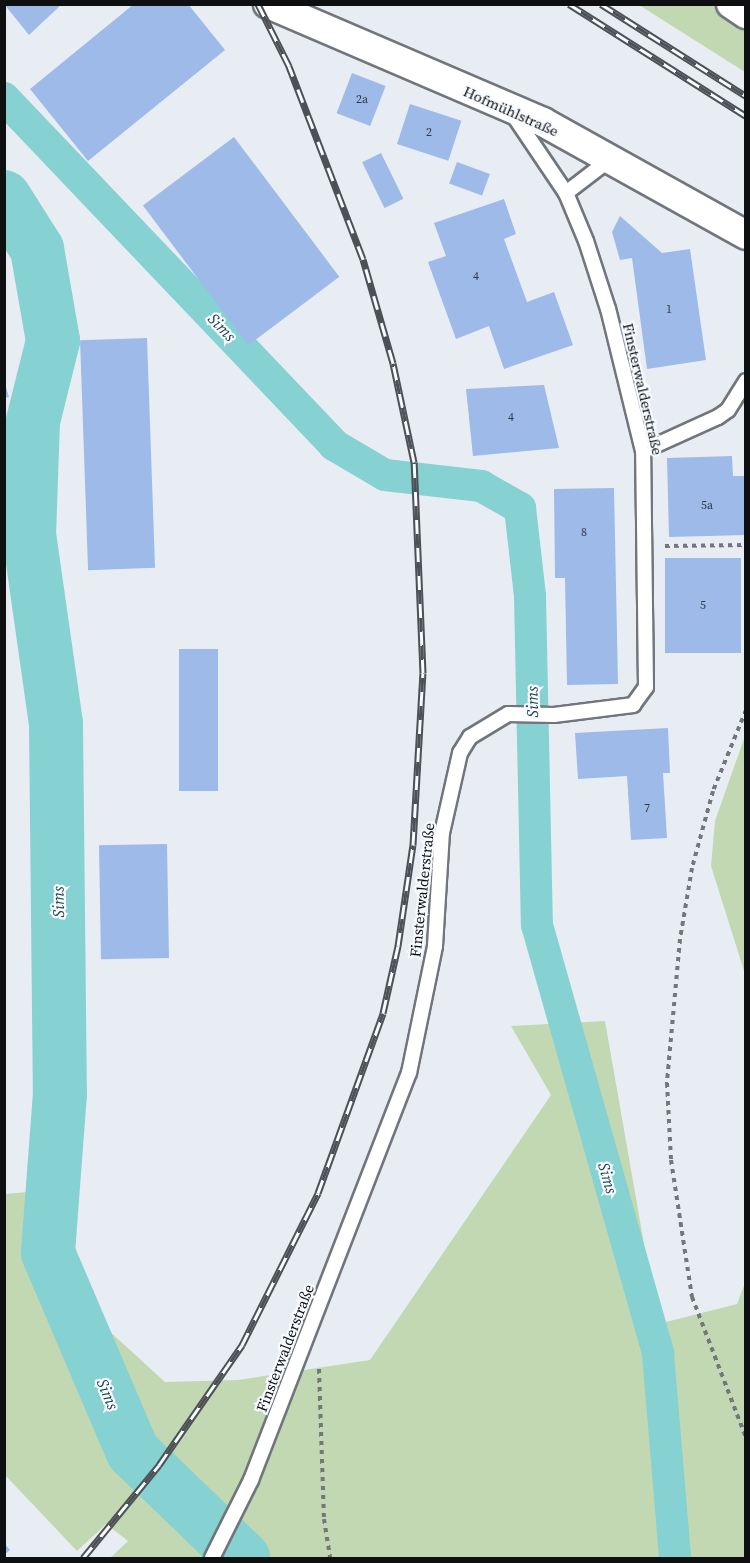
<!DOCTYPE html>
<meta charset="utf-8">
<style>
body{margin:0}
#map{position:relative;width:750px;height:1563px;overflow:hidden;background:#e8edf4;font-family:"Source Serif 4",serif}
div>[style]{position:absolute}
.green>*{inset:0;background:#c1d8b3}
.canal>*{height:32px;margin:-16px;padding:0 16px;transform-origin:16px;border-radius:16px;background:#86d1d1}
.river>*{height:54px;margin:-27px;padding:0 27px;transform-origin:27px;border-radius:27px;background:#86d1d1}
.building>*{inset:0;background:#9dbae9;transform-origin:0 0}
.path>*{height:4px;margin-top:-2px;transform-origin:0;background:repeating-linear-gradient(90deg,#73767b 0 4.5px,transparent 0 9px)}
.roads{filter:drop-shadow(2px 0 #71757c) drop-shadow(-2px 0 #71757c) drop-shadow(0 2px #71757c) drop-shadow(0 -2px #71757c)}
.service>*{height:14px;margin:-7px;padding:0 7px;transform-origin:7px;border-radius:7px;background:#fff}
.minor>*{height:28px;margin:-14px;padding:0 14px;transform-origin:14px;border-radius:14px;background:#fff}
.rail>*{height:7px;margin-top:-3.5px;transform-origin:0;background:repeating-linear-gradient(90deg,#f7faff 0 14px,#4d5054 0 28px);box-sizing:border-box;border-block:2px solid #4d5054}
span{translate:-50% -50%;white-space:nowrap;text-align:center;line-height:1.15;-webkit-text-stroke:4.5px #f7faff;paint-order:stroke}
.number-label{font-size:12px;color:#313a47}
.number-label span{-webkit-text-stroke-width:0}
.street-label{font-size:15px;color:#0d0f11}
.water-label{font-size:16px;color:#1f4444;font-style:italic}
.frame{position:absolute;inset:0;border:6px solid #0d0f11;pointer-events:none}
</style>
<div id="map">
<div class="green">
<div style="clip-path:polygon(639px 5px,745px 5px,745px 72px)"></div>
<div style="clip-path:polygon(745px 736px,746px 736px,745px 974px,711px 866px,715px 821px)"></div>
<div style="clip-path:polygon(605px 1021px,658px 1324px,737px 1304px,745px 1283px,745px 1558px,110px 1558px,128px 1541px,106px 1524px,77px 1551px,5px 1475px,5px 1194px,28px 1192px,107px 1329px,165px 1382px,238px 1380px,370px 1360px,551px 1095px,511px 1026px)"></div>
</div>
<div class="canal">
<div style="left:4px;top:98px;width:479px;rotate:46.4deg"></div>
<div style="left:334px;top:445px;width:59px;rotate:30.5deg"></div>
<div style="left:385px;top:475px;width:97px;rotate:6.5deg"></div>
<div style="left:481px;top:486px;width:45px;rotate:29.4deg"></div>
<div style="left:520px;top:508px;width:89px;rotate:83.5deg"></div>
<div style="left:530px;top:596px;width:329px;rotate:88.8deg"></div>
<div style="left:537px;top:925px;width:446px;rotate:74.2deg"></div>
<div style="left:658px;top:1354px;width:205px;rotate:85.2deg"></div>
</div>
<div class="river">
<div style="left:4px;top:197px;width:62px;rotate:57.6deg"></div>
<div style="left:37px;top:249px;width:93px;rotate:80.1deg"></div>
<div style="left:53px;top:341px;width:82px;rotate:104deg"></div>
<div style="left:33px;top:421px;width:113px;rotate:92deg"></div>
<div style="left:29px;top:534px;width:191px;rotate:81.9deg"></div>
<div style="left:56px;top:723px;width:370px;rotate:89.4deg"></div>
<div style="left:60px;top:1093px;width:160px;rotate:94.3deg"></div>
<div style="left:48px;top:1253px;width:216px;rotate:66.9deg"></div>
<div style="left:133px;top:1452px;width:153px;rotate:43.9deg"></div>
</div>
<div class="building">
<div style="clip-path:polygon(4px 4px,62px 4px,29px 35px)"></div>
<div style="clip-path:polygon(134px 4px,188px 4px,225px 50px,88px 161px,30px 89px)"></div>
<div style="left:352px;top:73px;width:36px;height:43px;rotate:21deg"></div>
<div style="left:410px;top:104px;width:54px;height:42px;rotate:18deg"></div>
<div style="left:234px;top:137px;width:175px;height:114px;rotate:53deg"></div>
<div style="left:381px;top:153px;width:51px;height:21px;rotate:64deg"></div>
<div style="left:457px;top:162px;width:35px;height:23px;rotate:20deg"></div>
<div style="clip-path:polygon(504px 199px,516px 234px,504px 239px,527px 302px,554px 292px,573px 345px,504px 369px,489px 326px,456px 339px,428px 262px,446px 256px,434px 223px)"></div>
<div style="clip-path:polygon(620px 216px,662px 253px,690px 249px,706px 360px,647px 369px,632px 258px,620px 260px,612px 232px)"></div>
<div style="left:147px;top:338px;width:230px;height:67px;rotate:88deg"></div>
<div style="clip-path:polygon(4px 381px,9px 397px,4px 398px)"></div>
<div style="clip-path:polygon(544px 385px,559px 448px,473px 456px,466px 389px)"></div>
<div style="clip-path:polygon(732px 456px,733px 476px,746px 476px,746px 535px,669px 537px,667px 458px)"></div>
<div style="clip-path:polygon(614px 488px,618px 684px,567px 685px,565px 578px,555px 578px,554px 489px)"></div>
<div style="left:665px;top:558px;width:76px;height:95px"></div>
<div style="left:179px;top:649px;width:39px;height:142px"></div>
<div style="clip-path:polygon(668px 728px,670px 773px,663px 773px,667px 838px,631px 840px,627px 776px,578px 779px,575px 733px)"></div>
<div style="left:167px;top:844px;width:114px;height:68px;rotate:89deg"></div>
<div style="clip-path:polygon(4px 1543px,10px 1550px,4px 1555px)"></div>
</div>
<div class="path">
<div style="left:665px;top:546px;width:81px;rotate:-0.7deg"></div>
<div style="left:746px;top:710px;width:87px;rotate:112.2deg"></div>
<div style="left:713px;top:791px;width:80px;rotate:105.3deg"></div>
<div style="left:692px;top:868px;width:72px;rotate:99.6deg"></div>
<div style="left:680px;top:939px;width:145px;rotate:95.2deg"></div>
<div style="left:667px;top:1083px;width:77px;rotate:87deg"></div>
<div style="left:671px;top:1160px;width:139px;rotate:81.3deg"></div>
<div style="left:692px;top:1297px;width:151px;rotate:69deg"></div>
<div style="left:319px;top:1369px;width:150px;rotate:88.1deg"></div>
<div style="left:324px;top:1519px;width:39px;rotate:81deg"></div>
</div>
<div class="roads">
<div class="service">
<div style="left:566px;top:193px;width:54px;rotate:-37.5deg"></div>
<div style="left:643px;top:451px;width:82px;rotate:-24.4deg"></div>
<div style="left:718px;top:417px;width:12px;rotate:-35deg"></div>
<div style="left:728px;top:410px;width:34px;rotate:-58deg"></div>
<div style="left:212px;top:1558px;width:87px;rotate:-63.4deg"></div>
<div style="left:251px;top:1480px;width:437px;rotate:-68.8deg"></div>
<div style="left:409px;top:1073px;width:130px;rotate:-78.4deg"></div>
<div style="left:435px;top:946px;width:113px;rotate:-86.5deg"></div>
<div style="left:442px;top:833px;width:82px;rotate:-77.3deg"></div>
<div style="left:460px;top:753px;width:19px;rotate:-58deg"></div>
<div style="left:470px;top:737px;width:44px;rotate:-31.2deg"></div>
<div style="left:508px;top:714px;width:46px;rotate:1.2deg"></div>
<div style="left:554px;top:715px;width:80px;rotate:-7.2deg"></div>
<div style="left:633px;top:705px;width:22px;rotate:-54deg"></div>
<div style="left:646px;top:687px;width:236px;rotate:-90.7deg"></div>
<div style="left:643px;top:451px;width:146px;rotate:-103.8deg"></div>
<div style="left:608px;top:309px;width:71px;rotate:-107.9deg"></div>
<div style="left:586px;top:241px;width:52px;rotate:-112.6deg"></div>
<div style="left:566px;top:193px;width:97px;rotate:-124deg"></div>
</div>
<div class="minor">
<div style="left:268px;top:4px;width:299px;rotate:23.2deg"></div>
<div style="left:543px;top:122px;width:232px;rotate:29.1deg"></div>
<div style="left:731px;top:4px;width:18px;rotate:34deg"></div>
</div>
</div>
<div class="rail">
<div style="left:569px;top:4px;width:209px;rotate:32.3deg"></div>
<div style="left:601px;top:4px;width:172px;rotate:32.4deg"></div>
<div style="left:83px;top:1558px;width:120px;rotate:-50.7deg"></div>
<div style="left:159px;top:1465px;width:146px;rotate:-55.3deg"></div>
<div style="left:242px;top:1345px;width:170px;rotate:-63.4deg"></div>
<div style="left:318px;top:1193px;width:191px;rotate:-70.1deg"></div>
<div style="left:383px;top:1013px;width:69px;rotate:-77.4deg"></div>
<div style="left:398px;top:946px;width:102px;rotate:-81.6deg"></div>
<div style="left:413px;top:845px;width:172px;rotate:-86.7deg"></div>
<div style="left:423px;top:673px;width:211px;rotate:-92.4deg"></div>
<div style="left:414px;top:462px;width:101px;rotate:-102deg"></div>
<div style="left:393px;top:363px;width:108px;rotate:-106.1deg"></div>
<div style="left:363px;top:259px;width:207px;rotate:-111deg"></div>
<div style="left:289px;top:66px;width:69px;rotate:-116.6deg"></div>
</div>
<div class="number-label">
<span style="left:362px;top:100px">2a</span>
<span style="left:429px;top:133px">2</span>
<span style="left:476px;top:277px">4</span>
<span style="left:669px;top:310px">1</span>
<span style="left:511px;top:418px">4</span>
<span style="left:707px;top:506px">5a</span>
<span style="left:584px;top:533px">8</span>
<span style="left:703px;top:606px">5</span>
<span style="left:647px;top:809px">7</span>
</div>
<div class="street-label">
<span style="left:511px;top:111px;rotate:24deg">Hofmühlstraße</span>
<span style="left:643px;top:389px;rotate:77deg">Finsterwalderstraße</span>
<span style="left:422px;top:890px;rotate:-84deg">Finsterwalderstraße</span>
<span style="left:285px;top:1348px;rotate:-69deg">Finsterwalderstraße</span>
</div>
<div class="water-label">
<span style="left:222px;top:327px;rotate:46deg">Sims</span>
<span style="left:532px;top:702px;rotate:-91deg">Sims</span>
<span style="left:58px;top:902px;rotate:-91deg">Sims</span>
<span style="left:608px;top:1178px;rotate:74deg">Sims</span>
<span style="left:108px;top:1394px;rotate:67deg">Sims</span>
</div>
<div class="frame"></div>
</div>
